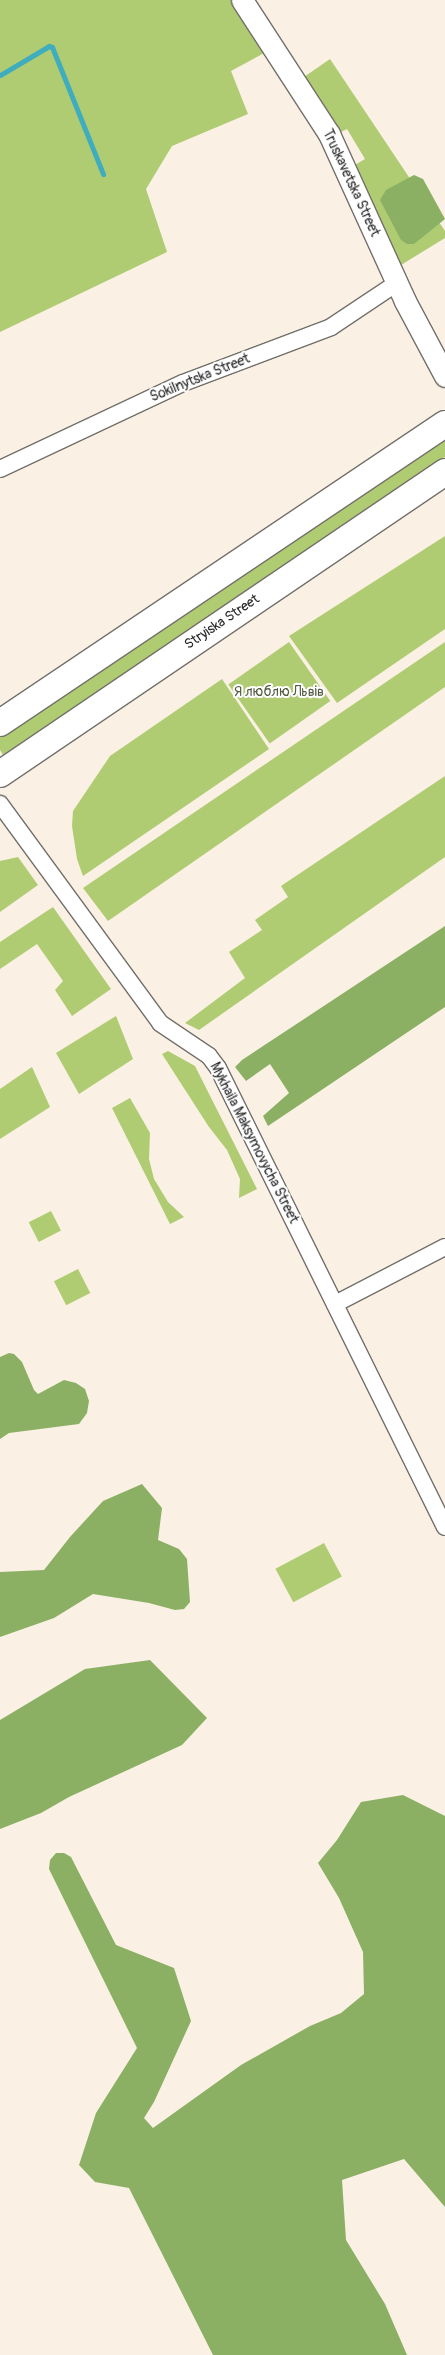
<!DOCTYPE html>
<meta charset="utf-8">
<style>
body{margin:0}
#map{position:relative;width:445px;height:2355px;overflow:hidden;background:#faf0e3;font-family:Pangolin,sans-serif}
div>[style]{position:absolute}
.green>*{inset:0;background:#afcc72;transform-origin:0 0}
.forest>*{inset:0;background:#8bb064}
.stream>*{height:5px;margin:-2.5px;padding:0 2.5px;transform-origin:2.5px;border-radius:2.5px;background:#3fadbd}
.roads{filter:drop-shadow(1px 0 #73706b) drop-shadow(-1px 0 #73706b) drop-shadow(0 1px #73706b) drop-shadow(0 -1px #73706b)}
.minor>*{height:16px;margin:-8px;padding:0 8px;transform-origin:8px;border-radius:8px;background:#fff}
.tertiary>*{height:21px;margin:-10.5px;padding:0 10.5px;transform-origin:10.5px;border-radius:10.5px;background:#fff}
.primary>*{height:26px;margin:-13px;padding:0 13px;transform-origin:13px;border-radius:13px;background:#fff}
span{translate:-50% -50%;white-space:nowrap;text-align:center;line-height:1.15;-webkit-text-stroke:4px #fff;paint-order:stroke}
.street-label{font-size:14px;color:#2b2b2b}
.park-label{font-size:14px;color:#535b40}
</style>
<div id="map">
<div class="green">
<div style="clip-path:polygon(0 0,232px 0,266px 52px,231px 71px,248px 114px,172px 146px,146px 189px,167px 252px,0 332px)"></div>
<div style="clip-path:polygon(330px 59px,445px 231px,445px 238px,401px 265px,353px 166px,365px 159px,347px 129px,335px 135px,304px 77px)"></div>
<div style="clip-path:polygon(445px 438px,445px 457px,3px 755px,0 750px,0 737px)"></div>
<div style="clip-path:polygon(445px 536px,445px 629px,337px 703px,289px 636px)"></div>
<div style="left:289px;top:642px;width:72px;height:74px;rotate:55deg"></div>
<div style="clip-path:polygon(445px 642px,445px 687px,108px 921px,83px 888px)"></div>
<div style="clip-path:polygon(222px 679px,269px 749px,83px 876px,77px 859px,72px 826px,73px 811px,110px 756px)"></div>
<div style="clip-path:polygon(445px 776px,445px 857px,199px 1030px,185px 1023px,245px 978px,229px 952px,262px 930px,255px 920px,288px 897px,281px 886px)"></div>
<div style="clip-path:polygon(18px 857px,38px 885px,0 912px,0 861px)"></div>
<div style="clip-path:polygon(53px 907px,111px 989px,72px 1016px,55px 990px,63px 981px,37px 944px,0 969px,0 942px)"></div>
<div style="clip-path:polygon(116px 1016px,133px 1059px,79px 1094px,56px 1053px)"></div>
<div style="clip-path:polygon(168px 1051px,195px 1066px,257px 1189px,239px 1198px,240px 1179px,227px 1150px,209px 1127px,162px 1054px)"></div>
<div style="clip-path:polygon(32px 1067px,50px 1107px,0 1139px,0 1089px)"></div>
<div style="clip-path:polygon(130px 1098px,150px 1133px,149px 1159px,154px 1179px,168px 1202px,184px 1217px,170px 1224px,112px 1108px)"></div>
<div style="left:51px;top:1211px;width:22px;height:25px;rotate:63deg"></div>
<div style="left:78px;top:1269px;width:27px;height:27px;rotate:63deg"></div>
<div style="left:324px;top:1543px;width:38px;height:55px;rotate:62deg"></div>
</div>
<div class="forest">
<div style="clip-path:polygon(414px 175px,423px 179px,445px 219px,414px 244px,407px 244px,401px 240px,380px 200px,386px 190px)"></div>
<div style="clip-path:polygon(445px 926px,445px 1007px,268px 1126px,263px 1116px,289px 1093px,270px 1064px,246px 1081px,235px 1067px,242px 1060px)"></div>
<div style="clip-path:polygon(9px 1353px,14px 1354px,22px 1362px,34px 1390px,38px 1394px,64px 1380px,76px 1383px,85px 1389px,89px 1401px,87px 1413px,79px 1424px,9px 1433px,0 1439px,0 1357px)"></div>
<div style="clip-path:polygon(142px 1484px,162px 1508px,158px 1540px,179px 1549px,187px 1559px,190px 1602px,184px 1609px,175px 1610px,149px 1603px,93px 1594px,54px 1618px,0 1637px,0 1572px,44px 1570px,70px 1537px,103px 1501px)"></div>
<div style="clip-path:polygon(150px 1660px,207px 1718px,182px 1745px,69px 1797px,41px 1813px,0 1829px,0 1720px,85px 1669px)"></div>
<div style="clip-path:polygon(403px 1795px,445px 1816px,445px 2207px,404px 2159px,342px 2180px,346px 2240px,385px 2304px,407px 2355px,213px 2355px,129px 2188px,95px 2182px,79px 2165px,96px 2113px,137px 2048px,49px 1869px,50px 1860px,56px 1853px,64px 1853px,71px 1857px,116px 1945px,174px 1968px,191px 2021px,154px 2102px,144px 2118px,153px 2128px,241px 2065px,310px 2026px,341px 2013px,364px 1994px,363px 1952px,339px 1898px,318px 1863px,337px 1840px,361px 1802px)"></div>
</div>
<div class="stream">
<div style="left:0;top:75px;width:57px;rotate:-30.6deg"></div>
<div style="left:49px;top:46px;width:3px;rotate:18deg"></div>
<div style="left:52px;top:47px;width:137px;rotate:68.1deg"></div>
</div>
<div class="roads">
<div class="minor">
<div style="left:0;top:469px;width:202px;rotate:-25.2deg"></div>
<div style="left:183px;top:383px;width:158px;rotate:-20.7deg"></div>
<div style="left:331px;top:327px;width:79px;rotate:-33.7deg"></div>
<div style="left:0;top:804px;width:271px;rotate:53.8deg"></div>
<div style="left:160px;top:1023px;width:59px;rotate:34deg"></div>
<div style="left:209px;top:1056px;width:15px;rotate:53deg"></div>
<div style="left:218px;top:1068px;width:512px;rotate:63.69deg"></div>
<div style="left:335px;top:1304px;width:124px;rotate:-27.4deg"></div>
</div>
<div class="tertiary">
<div style="left:242px;top:0;width:160px;rotate:57deg"></div>
<div style="left:329px;top:134px;width:183px;rotate:65.5deg"></div>
<div style="left:405px;top:301px;width:85px;rotate:61.9deg"></div>
</div>
<div class="primary">
<div style="left:0;top:723px;width:536px;rotate:-33.9deg"></div>
<div style="left:0;top:774px;width:538px;rotate:-34.16deg"></div>
</div>
</div>
<div class="street-label">
<span style="left:351px;top:183px;rotate:65deg">Truskavetska Street</span>
<span style="left:200px;top:378px;rotate:-22deg">Sokilnytska Street</span>
<span style="left:222px;top:622px;rotate:-34deg">Stryiska Street</span>
<span style="left:254px;top:1143px;rotate:63deg">Mykhaila Maksymovycha Street</span>
</div>
<div class="park-label">
<span style="left:279px;top:692px">Я люблю Львів</span>
</div>
</div>
